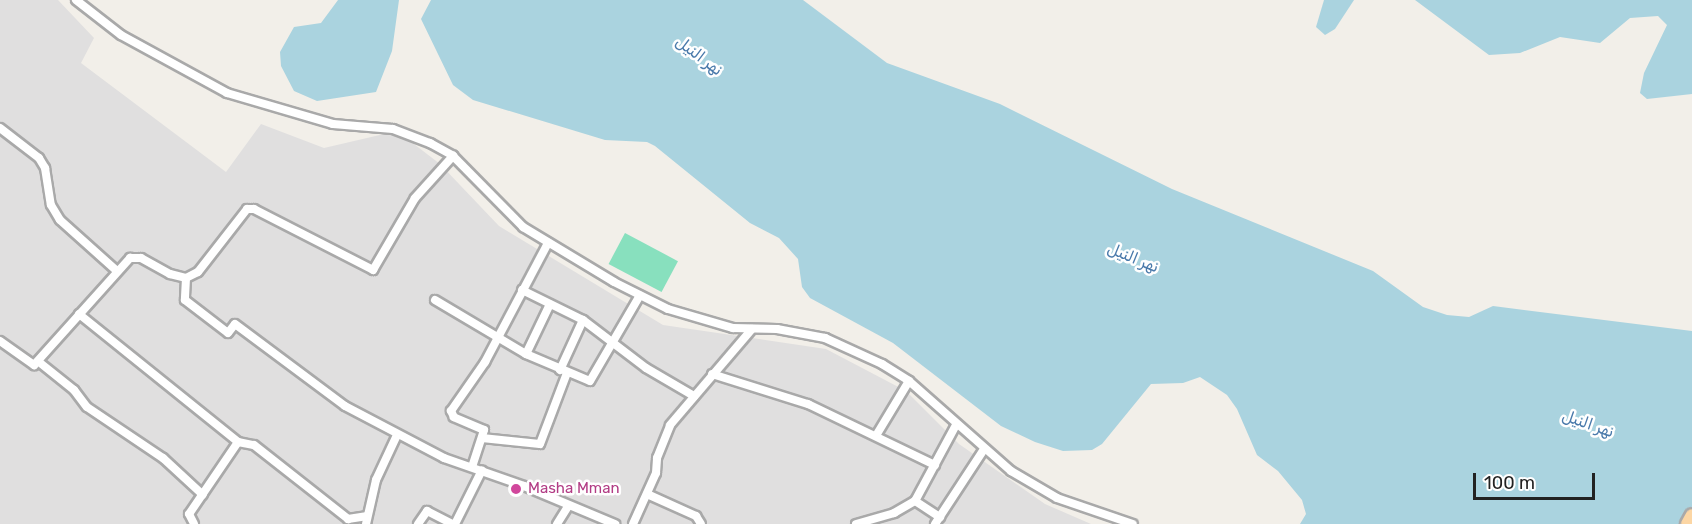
<!DOCTYPE html>
<meta charset="utf-8">
<style>
body{margin:0}
#map{position:relative;width:1692px;height:524px;overflow:hidden;background:#f2efe9;font-family:Rubik,Cairo,sans-serif}
div>[style]{position:absolute}
.residential>*{inset:0;background:#e0dfdf}
.pitch>*{inset:0;background:#88e0be;transform-origin:0 0}
.water>*{inset:0;background:#aad3df}
.roads{filter:drop-shadow(2px 0 #a9a9a9) drop-shadow(-2px 0 #a9a9a9) drop-shadow(0 2px #a9a9a9) drop-shadow(0 -2px #a9a9a9)}
.minor>*{height:8px;margin:-4px;padding:0 4px;transform-origin:4px;border-radius:4px;background:#fff}
.primary>*{height:12px;margin:-6px;padding:0 6px;transform-origin:6px;border-radius:6px;background:#fcd6a4}
.dots>*{width:16px;height:16px;translate:-50% -50%;box-sizing:border-box;border:3px solid #fff;border-radius:50%}
span{translate:-50% -50%;white-space:nowrap;text-align:center;line-height:1.15;-webkit-text-stroke:5px #fff;paint-order:stroke}
.hotel-label{font-size:15px;color:#b23c85}
.left{translate:0 -50%;text-align:left}
.water-label{font-size:16px;color:#4a7aab;font-style:italic}
.scale{position:absolute;left:1473px;top:473px;width:122px;height:27px;box-sizing:border-box;border:3px solid #222;border-top:0;padding-left:8px;font-size:18px;line-height:21px;white-space:nowrap;color:#222;-webkit-text-stroke:4px #fff;paint-order:stroke}
</style>
<div id="map">
<div class="residential">
<div style="clip-path:polygon(0 0,58px 0,94px 38px,81px 63px,226px 172px,261px 124px,324px 148px,397px 131px,440px 164px,499px 226px,663px 325px,826px 349px,906px 391px,959px 444px,1045px 504px,1091px 524px,0 524px)"></div>
</div>
<div class="pitch">
<div style="left:625px;top:233px;width:60px;height:35px;rotate:28deg"></div>
</div>
<div class="water">
<div style="clip-path:polygon(338px 0,399px 0,392px 51px,376px 92px,317px 101px,294px 91px,281px 66px,280px 52px,294px 27px,321px 23px)"></div>
<div style="clip-path:polygon(431px 0,803px 0,887px 63px,1000px 104px,1172px 189px,1373px 271px,1423px 307px,1447px 315px,1469px 317px,1493px 306px,1692px 331px,1692px 524px,1300px 524px,1306px 514px,1302px 500px,1278px 471px,1257px 455px,1237px 409px,1227px 395px,1200px 377px,1183px 383px,1151px 384px,1102px 444px,1092px 450px,1063px 451px,1035px 442px,1001px 426px,893px 343px,810px 298px,802px 287px,798px 259px,779px 238px,750px 223px,655px 146px,647px 142px,605px 140px,473px 100px,453px 85px,421px 19px)"></div>
<div style="clip-path:polygon(1324px 0,1354px 0,1335px 29px,1325px 35px,1316px 27px)"></div>
<div style="clip-path:polygon(1415px 0,1692px 0,1692px 94px,1647px 99px,1640px 93px,1644px 73px,1667px 25px,1658px 16px,1630px 18px,1600px 43px,1560px 37px,1520px 53px,1489px 55px)"></div>
</div>
<div class="roads">
<div class="minor">
<div style="left:76px;top:0;width:57px;rotate:37.9deg"></div>
<div style="left:121px;top:35px;width:121px;rotate:28.7deg"></div>
<div style="left:227px;top:93px;width:110px;rotate:16.3deg"></div>
<div style="left:333px;top:124px;width:60px;rotate:4.8deg"></div>
<div style="left:393px;top:129px;width:40px;rotate:21deg"></div>
<div style="left:430px;top:143px;width:26px;rotate:29deg"></div>
<div style="left:453px;top:156px;width:100px;rotate:45.4deg"></div>
<div style="left:523px;top:227px;width:106px;rotate:31.1deg"></div>
<div style="left:614px;top:282px;width:60px;rotate:26.6deg"></div>
<div style="left:668px;top:309px;width:68px;rotate:16.3deg"></div>
<div style="left:733px;top:328px;width:44px;rotate:1.3deg"></div>
<div style="left:777px;top:329px;width:49px;rotate:10.6deg"></div>
<div style="left:825px;top:338px;width:63px;rotate:24.5deg"></div>
<div style="left:882px;top:364px;width:32px;rotate:32deg"></div>
<div style="left:909px;top:381px;width:136px;rotate:41.4deg"></div>
<div style="left:1011px;top:471px;width:53px;rotate:30.4deg"></div>
<div style="left:1057px;top:498px;width:80px;rotate:18.9deg"></div>
<div style="left:0;top:128px;width:49px;rotate:37.6deg"></div>
<div style="left:39px;top:158px;width:12px;rotate:59deg"></div>
<div style="left:45px;top:168px;width:37px;rotate:81deg"></div>
<div style="left:51px;top:205px;width:17px;rotate:59deg"></div>
<div style="left:60px;top:220px;width:76px;rotate:41.8deg"></div>
<div style="left:186px;top:278px;width:22px;rotate:93deg"></div>
<div style="left:185px;top:300px;width:54px;rotate:37.5deg"></div>
<div style="left:228px;top:333px;width:11px;rotate:-52deg"></div>
<div style="left:235px;top:324px;width:137px;rotate:36.7deg"></div>
<div style="left:345px;top:406px;width:112px;rotate:27.7deg"></div>
<div style="left:444px;top:458px;width:85px;rotate:19.3deg"></div>
<div style="left:524px;top:486px;width:99px;rotate:22.7deg"></div>
<div style="left:522px;top:290px;width:68px;rotate:26.2deg"></div>
<div style="left:583px;top:320px;width:79px;rotate:37.3deg"></div>
<div style="left:646px;top:368px;width:56px;rotate:30.3deg"></div>
<div style="left:435px;top:300px;width:106px;rotate:30.7deg"></div>
<div style="left:526px;top:354px;width:69px;rotate:22.9deg"></div>
<div style="left:590px;top:381px;width:99px;rotate:-59.8deg"></div>
<div style="left:79px;top:314px;width:204px;rotate:38.8deg"></div>
<div style="left:238px;top:442px;width:87px;rotate:124.2deg"></div>
<div style="left:189px;top:514px;width:11px;rotate:63deg"></div>
<div style="left:0;top:341px;width:42px;rotate:35.2deg"></div>
<div style="left:34px;top:365px;width:144px;rotate:-48.1deg"></div>
<div style="left:130px;top:258px;width:11px"></div>
<div style="left:141px;top:258px;width:33px;rotate:29deg"></div>
<div style="left:170px;top:274px;width:16px;rotate:14deg"></div>
<div style="left:186px;top:278px;width:13px;rotate:-27deg"></div>
<div style="left:198px;top:272px;width:80px;rotate:-52.1deg"></div>
<div style="left:247px;top:209px;width:7px"></div>
<div style="left:254px;top:209px;width:134px;rotate:27.1deg"></div>
<div style="left:373px;top:270px;width:83px;rotate:-59.7deg"></div>
<div style="left:415px;top:198px;width:57px;rotate:-47.9deg"></div>
<div style="left:526px;top:354px;width:55px;rotate:-64.4deg"></div>
<div style="left:39px;top:362px;width:45px;rotate:38.7deg"></div>
<div style="left:74px;top:390px;width:21px;rotate:53deg"></div>
<div style="left:87px;top:407px;width:92px;rotate:33.9deg"></div>
<div style="left:163px;top:458px;width:54px;rotate:42.8deg"></div>
<div style="left:560px;top:370px;width:55px;rotate:-65.3deg"></div>
<div style="left:712px;top:374px;width:101px;rotate:17.4deg"></div>
<div style="left:808px;top:404px;width:141px;rotate:25.7deg"></div>
<div style="left:877px;top:434px;width:62px;rotate:-58.9deg"></div>
<div style="left:482px;top:438px;width:58px;rotate:5.9deg"></div>
<div style="left:540px;top:444px;width:76px;rotate:-69.2deg"></div>
<div style="left:238px;top:442px;width:16px;rotate:11deg"></div>
<div style="left:254px;top:445px;width:120px;rotate:38.2deg"></div>
<div style="left:348px;top:519px;width:18px;rotate:-9deg"></div>
<div style="left:472px;top:467px;width:39px;rotate:-72deg"></div>
<div style="left:484px;top:430px;width:33px;rotate:-157deg"></div>
<div style="left:454px;top:417px;width:7px;rotate:-117deg"></div>
<div style="left:451px;top:411px;width:60px;rotate:-55.2deg"></div>
<div style="left:485px;top:362px;width:135px;rotate:-62.1deg"></div>
<div style="left:647px;top:494px;width:54px;rotate:24.2deg"></div>
<div style="left:696px;top:516px;width:9px;rotate:58deg"></div>
<div style="left:915px;top:501px;width:30px;rotate:33deg"></div>
<div style="left:366px;top:524px;width:45px;rotate:-77.2deg"></div>
<div style="left:376px;top:480px;width:50px;rotate:-65deg"></div>
<div style="left:418px;top:524px;width:16px;rotate:-55deg"></div>
<div style="left:427px;top:511px;width:28px;rotate:27deg"></div>
<div style="left:455px;top:524px;width:60px;rotate:-63.4deg"></div>
<div style="left:557px;top:524px;width:22px;rotate:-58deg"></div>
<div style="left:633px;top:524px;width:56px;rotate:-65.7deg"></div>
<div style="left:656px;top:473px;width:15px;rotate:-86deg"></div>
<div style="left:657px;top:458px;width:35px;rotate:-68deg"></div>
<div style="left:670px;top:425px;width:126px;rotate:-49.5deg"></div>
<div style="left:856px;top:524px;width:40px;rotate:-16deg"></div>
<div style="left:894px;top:513px;width:24px;rotate:-30deg"></div>
<div style="left:915px;top:501px;width:86px;rotate:-61.7deg"></div>
<div style="left:935px;top:524px;width:90px;rotate:-56.8deg"></div>
</div>
<div class="primary">
<div style="left:1687px;top:524px;width:10px;rotate:-61deg"></div>
</div>
</div>
<div class="dots">
<div style="left:516px;top:489px;background:#d1479c"></div>
</div>
<div class="hotel-label">
<span class="left" style="left:528px;top:489px">Masha Mman</span>
</div>
<div class="water-label">
<span style="left:699px;top:56px;rotate:37deg">نهر النيل</span>
<span style="left:1133px;top:258px;rotate:22deg">نهر النيل</span>
<span style="left:1588px;top:424px;rotate:19deg">نهر النيل</span>
</div>
<div class="scale">100 m</div>
</div>
